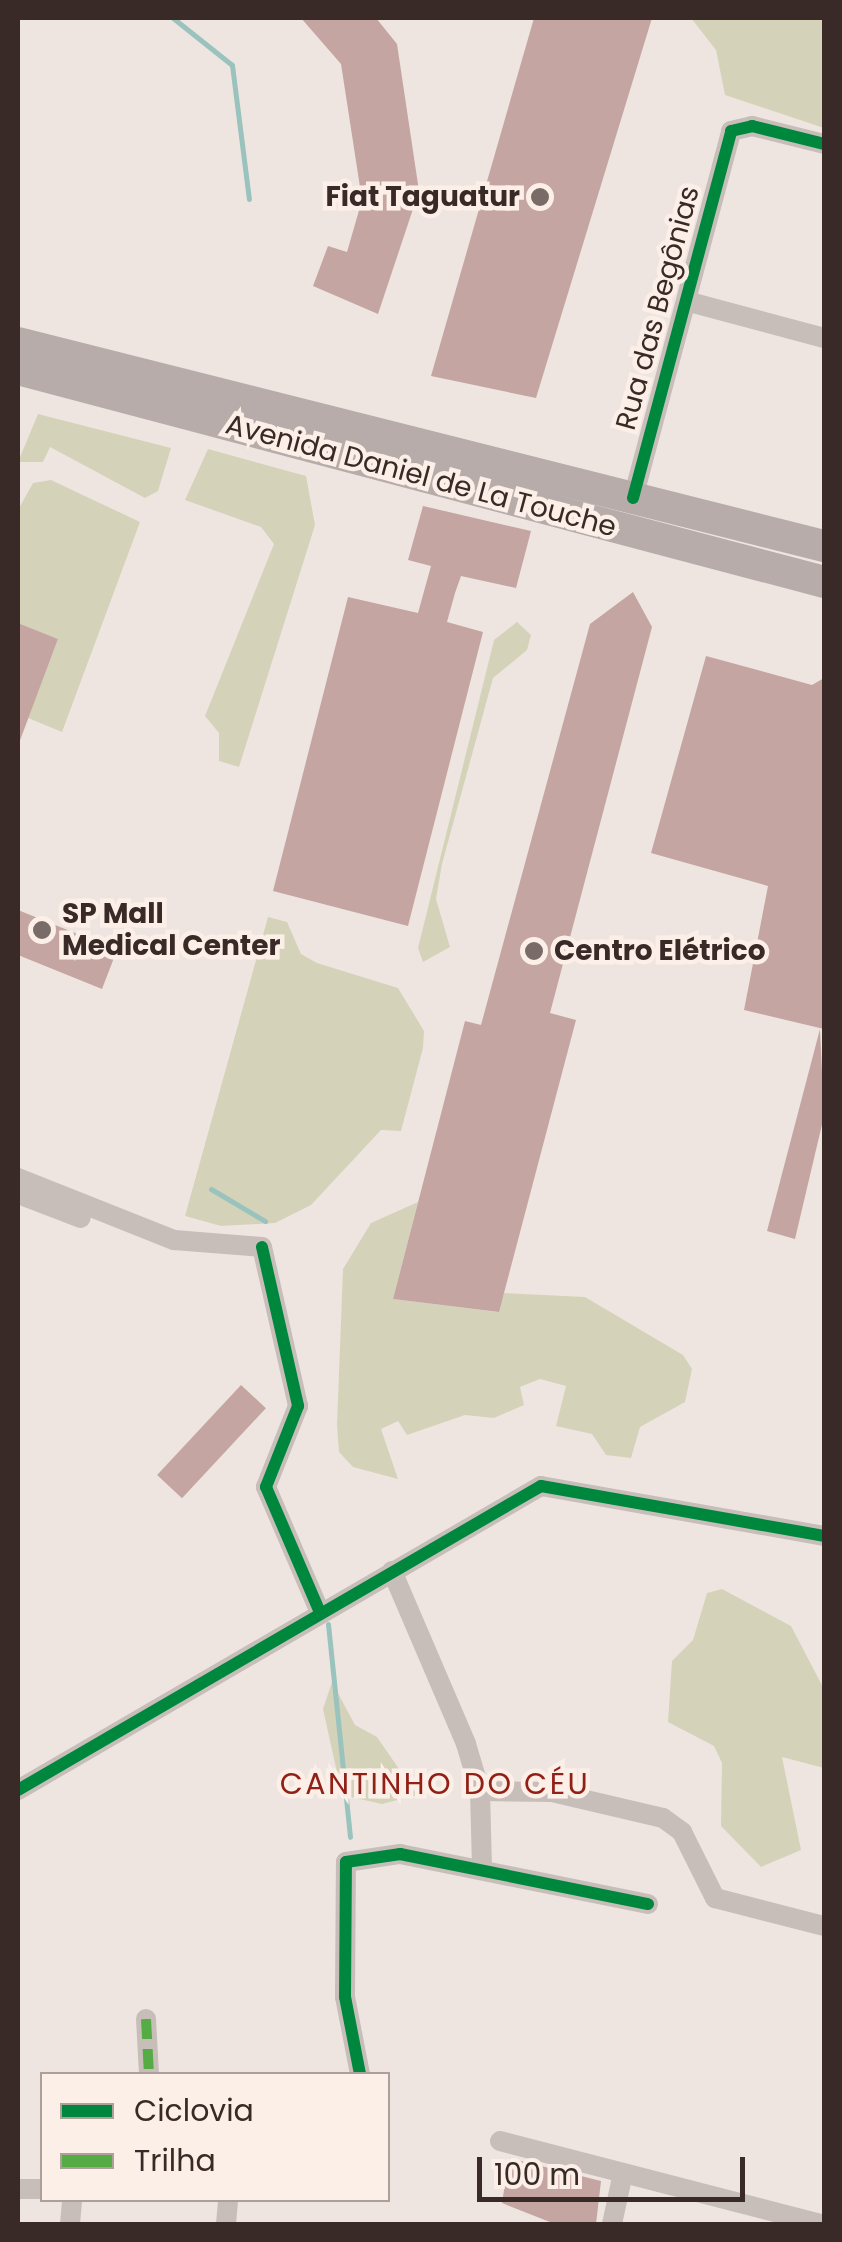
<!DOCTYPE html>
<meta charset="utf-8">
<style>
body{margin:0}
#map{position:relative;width:842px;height:2242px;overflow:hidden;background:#eee5e1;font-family:Poppins,sans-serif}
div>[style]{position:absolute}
.green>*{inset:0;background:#d4d3b9}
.stream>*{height:5px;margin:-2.5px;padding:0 2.5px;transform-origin:2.5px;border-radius:2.5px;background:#9ac3bd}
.building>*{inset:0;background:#c4a5a1;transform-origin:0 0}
.street>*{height:20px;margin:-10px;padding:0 10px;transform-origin:10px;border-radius:10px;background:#c8beb9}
.primary>*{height:32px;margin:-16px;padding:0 16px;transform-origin:16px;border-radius:16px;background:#b7aca9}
.quiet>*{height:10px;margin-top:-5px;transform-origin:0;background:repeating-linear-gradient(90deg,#55ab44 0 20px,transparent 0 30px)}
.cycleway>*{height:12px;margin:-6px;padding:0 6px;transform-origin:6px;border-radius:6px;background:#00873e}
.dots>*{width:28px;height:28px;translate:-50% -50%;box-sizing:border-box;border:5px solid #fbefe8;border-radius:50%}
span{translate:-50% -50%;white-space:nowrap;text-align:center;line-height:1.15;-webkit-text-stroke:9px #fbefe8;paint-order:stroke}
.poi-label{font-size:28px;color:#392a27;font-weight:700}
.right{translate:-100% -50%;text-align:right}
.left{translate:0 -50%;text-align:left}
.street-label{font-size:28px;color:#392a27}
.neighbourhood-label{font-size:30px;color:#912017;letter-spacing:2.5px}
.frame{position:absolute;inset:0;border:20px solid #392a27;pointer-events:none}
.legend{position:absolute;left:40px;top:2072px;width:350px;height:130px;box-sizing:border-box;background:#fbefe8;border:2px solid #ada09b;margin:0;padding:12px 18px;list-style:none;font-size:30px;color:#392a27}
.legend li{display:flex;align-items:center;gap:20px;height:50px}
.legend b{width:50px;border:2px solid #ada09b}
.scale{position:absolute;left:477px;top:2157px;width:268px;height:45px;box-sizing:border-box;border:5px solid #392a27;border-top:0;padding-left:12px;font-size:30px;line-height:35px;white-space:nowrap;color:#392a27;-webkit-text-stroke:8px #fbefe8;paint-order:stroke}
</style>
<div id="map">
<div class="green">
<div style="clip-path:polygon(691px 18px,824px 18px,824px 128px,725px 95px,716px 50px)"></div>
<div style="clip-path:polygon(38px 414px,171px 448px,158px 491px,145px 498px,50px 447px,43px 462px,18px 462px)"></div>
<div style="clip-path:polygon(208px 449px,306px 476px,315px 525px,239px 767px,219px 761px,219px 733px,205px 716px,274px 544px,261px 527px,185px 500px)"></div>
<div style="clip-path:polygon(51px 480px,140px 522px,62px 732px,28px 718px,58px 639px,18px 623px,18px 510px,33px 483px)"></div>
<div style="clip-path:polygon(517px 622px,531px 635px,527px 650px,493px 678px,442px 864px,436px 899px,450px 947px,423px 962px,418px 948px,494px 640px)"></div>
<div style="clip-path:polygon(268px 917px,287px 922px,301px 954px,317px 963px,398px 988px,424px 1031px,423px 1048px,401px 1131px,381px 1130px,311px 1205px,275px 1223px,221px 1226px,185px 1216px)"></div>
<div style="clip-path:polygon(418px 1202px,393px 1299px,498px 1312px,504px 1293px,585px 1297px,683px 1355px,692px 1369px,685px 1402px,640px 1427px,631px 1458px,606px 1455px,592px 1434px,556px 1426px,566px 1386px,540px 1379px,520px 1387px,524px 1405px,494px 1418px,465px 1415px,407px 1435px,398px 1421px,381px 1429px,398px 1479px,353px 1467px,339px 1452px,337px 1425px,343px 1269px,371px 1223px)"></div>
<div style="clip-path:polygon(722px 1589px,791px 1626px,824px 1689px,824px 1768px,782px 1757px,801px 1850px,761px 1867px,721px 1826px,722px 1763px,714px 1746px,668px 1722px,672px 1661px,693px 1640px,707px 1593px)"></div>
<div style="clip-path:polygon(332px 1682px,355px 1725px,377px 1737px,417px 1795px,382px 1804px,342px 1795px,323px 1709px)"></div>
</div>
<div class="stream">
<div style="left:173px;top:18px;width:75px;rotate:38.5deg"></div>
<div style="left:232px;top:65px;width:135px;rotate:82.8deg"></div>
<div style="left:211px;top:1189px;width:63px;rotate:30.7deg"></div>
<div style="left:328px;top:1624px;width:214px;rotate:84.1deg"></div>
</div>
<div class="building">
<div style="clip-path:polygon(301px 18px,376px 18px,397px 44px,419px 191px,378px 314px,313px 286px,328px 246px,347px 252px,362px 200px,341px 64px)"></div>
<div style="clip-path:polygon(534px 18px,652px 18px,536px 398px,431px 376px)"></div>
<div style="clip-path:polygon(423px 506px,531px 531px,516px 588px,461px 576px,455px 593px,447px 622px,483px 632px,408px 926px,273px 891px,348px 597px,418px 613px,431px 566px,408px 560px)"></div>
<div style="clip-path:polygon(633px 592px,652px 627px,550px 1013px,576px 1020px,499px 1312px,393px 1299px,465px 1021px,481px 1025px,590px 624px)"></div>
<div style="clip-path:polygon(18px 623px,58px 639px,19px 743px,18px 742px)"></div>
<div style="clip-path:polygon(706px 656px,812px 685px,824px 678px,824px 1029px,744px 1010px,768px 886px,651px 853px)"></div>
<div style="clip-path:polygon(18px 910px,117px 950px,102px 989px,18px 955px)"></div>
<div style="clip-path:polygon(820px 1029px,824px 1116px,795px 1239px,767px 1231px)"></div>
<div style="left:241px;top:1385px;width:34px;height:123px;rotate:43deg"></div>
<div style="clip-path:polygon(509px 2158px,601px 2181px,596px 2224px,555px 2224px,502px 2203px)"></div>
</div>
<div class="street">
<div style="left:686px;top:301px;width:143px;rotate:15deg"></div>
<div style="left:633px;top:498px;width:380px;rotate:-75deg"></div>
<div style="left:731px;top:131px;width:22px;rotate:-13deg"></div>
<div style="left:752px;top:126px;width:74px;rotate:14deg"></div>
<div style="left:18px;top:1178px;width:168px;rotate:21.7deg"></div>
<div style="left:174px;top:1240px;width:88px;rotate:4.5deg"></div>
<div style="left:18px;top:1194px;width:67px;rotate:20.9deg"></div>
<div style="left:262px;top:1247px;width:163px;rotate:77.2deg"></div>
<div style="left:298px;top:1406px;width:87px;rotate:111.6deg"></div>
<div style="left:266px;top:1487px;width:134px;rotate:66.7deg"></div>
<div style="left:392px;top:1571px;width:188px;rotate:66.8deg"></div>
<div style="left:466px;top:1744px;width:49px;rotate:73.4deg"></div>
<div style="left:480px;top:1791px;width:75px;rotate:88.5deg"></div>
<div style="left:18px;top:1790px;width:605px;rotate:-30.17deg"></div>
<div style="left:541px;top:1486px;width:287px;rotate:10deg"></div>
<div style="left:480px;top:1791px;width:72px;rotate:0.8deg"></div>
<div style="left:552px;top:1792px;width:114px;rotate:13.2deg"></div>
<div style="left:663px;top:1818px;width:24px;rotate:36deg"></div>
<div style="left:682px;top:1832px;width:74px;rotate:63.4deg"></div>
<div style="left:715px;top:1898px;width:113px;rotate:14.4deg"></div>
<div style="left:146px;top:2019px;width:55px;rotate:86.9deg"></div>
<div style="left:360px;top:2074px;width:78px;rotate:-101deg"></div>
<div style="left:345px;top:1997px;width:135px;rotate:-89.6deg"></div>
<div style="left:346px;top:1862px;width:55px;rotate:-8.4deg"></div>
<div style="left:400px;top:1854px;width:253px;rotate:11.4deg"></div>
<div style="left:500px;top:2141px;width:331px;rotate:14.5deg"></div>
<div style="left:18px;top:2189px;width:24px"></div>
<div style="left:70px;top:2224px;width:24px;rotate:-85deg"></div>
<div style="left:226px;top:2224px;width:24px;rotate:-85deg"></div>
<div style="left:612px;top:2224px;width:52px;rotate:-77.8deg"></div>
</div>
<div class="primary">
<div style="left:18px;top:343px;width:831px;rotate:14.14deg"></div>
<div style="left:18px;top:369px;width:834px;rotate:14.8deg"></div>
</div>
<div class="quiet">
<div style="left:146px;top:2019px;width:55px;rotate:86.9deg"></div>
</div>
<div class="cycleway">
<div style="left:633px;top:498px;width:380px;rotate:-75deg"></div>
<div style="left:731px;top:131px;width:22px;rotate:-13deg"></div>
<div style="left:752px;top:126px;width:74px;rotate:14deg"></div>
<div style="left:262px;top:1247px;width:163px;rotate:77.2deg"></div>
<div style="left:298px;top:1406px;width:87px;rotate:111.6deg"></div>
<div style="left:266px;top:1487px;width:134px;rotate:66.7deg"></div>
<div style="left:18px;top:1790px;width:605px;rotate:-30.17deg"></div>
<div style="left:541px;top:1486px;width:287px;rotate:10deg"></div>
<div style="left:360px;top:2074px;width:78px;rotate:-101deg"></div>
<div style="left:345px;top:1997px;width:135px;rotate:-89.6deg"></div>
<div style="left:346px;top:1862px;width:55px;rotate:-8.4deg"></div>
<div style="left:400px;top:1854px;width:253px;rotate:11.4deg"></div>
</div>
<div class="dots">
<div style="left:540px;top:197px;background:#786b68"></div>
<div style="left:42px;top:930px;background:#786b68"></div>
<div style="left:534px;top:951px;background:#786b68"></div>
</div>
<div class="poi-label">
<span class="right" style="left:520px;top:197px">Fiat Taguatur</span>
<span class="left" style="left:62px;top:930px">SP Mall<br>Medical Center</span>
<span class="left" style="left:554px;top:951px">Centro Elétrico</span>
</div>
<div class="street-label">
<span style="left:658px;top:308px;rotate:-75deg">Rua das Begônias</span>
<span style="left:421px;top:476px;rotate:15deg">Avenida Daniel de La Touche</span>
</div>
<div class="neighbourhood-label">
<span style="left:435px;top:1784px">CANTINHO DO CÉU</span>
</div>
<div class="frame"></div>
<ul class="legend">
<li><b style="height:12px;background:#00873e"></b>Ciclovia</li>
<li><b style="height:12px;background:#55ab44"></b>Trilha</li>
</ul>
<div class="scale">100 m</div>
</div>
